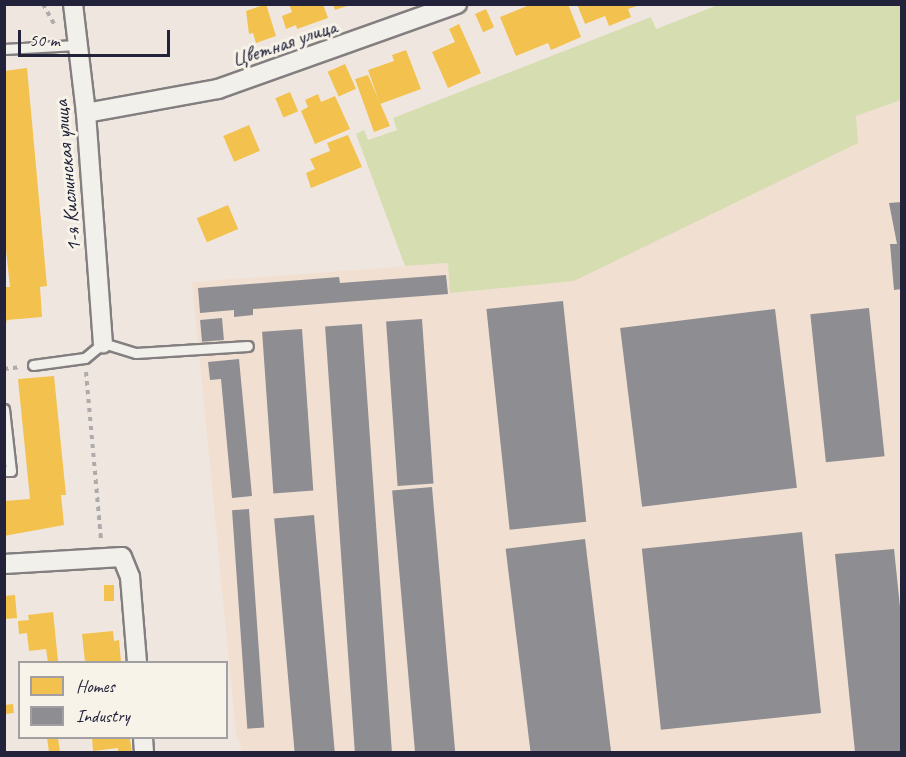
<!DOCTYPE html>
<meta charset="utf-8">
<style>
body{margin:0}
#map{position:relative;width:906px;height:757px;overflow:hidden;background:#efe7df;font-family:Caveat,sans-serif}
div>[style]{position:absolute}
.built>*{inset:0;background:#f1e0d2}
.green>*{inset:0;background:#d6ddb0}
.homes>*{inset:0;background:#f2c14e;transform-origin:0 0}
.industry>*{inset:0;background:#8d8d92;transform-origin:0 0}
.path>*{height:4px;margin-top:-2px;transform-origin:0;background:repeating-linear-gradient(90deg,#adabab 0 4.5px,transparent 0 9px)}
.roads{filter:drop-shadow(2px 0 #837f80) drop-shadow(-2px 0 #837f80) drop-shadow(0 2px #837f80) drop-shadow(0 -2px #837f80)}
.lane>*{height:9px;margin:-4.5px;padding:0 4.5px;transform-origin:4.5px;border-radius:4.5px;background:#f2f0eb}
.street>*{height:18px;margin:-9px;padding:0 9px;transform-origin:9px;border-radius:9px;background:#f2f0eb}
span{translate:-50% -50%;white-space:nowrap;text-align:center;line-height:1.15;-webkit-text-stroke:6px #f7f3e8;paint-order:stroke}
.street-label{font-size:21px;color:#22223b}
.frame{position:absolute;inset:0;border:6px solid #22223b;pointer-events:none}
.legend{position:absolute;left:18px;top:661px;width:210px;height:78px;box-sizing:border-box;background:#f7f3e8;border:2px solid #a29fa3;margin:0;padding:8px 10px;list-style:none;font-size:18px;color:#22223b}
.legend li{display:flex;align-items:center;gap:12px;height:30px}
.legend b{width:30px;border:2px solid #a29fa3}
.scale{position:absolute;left:18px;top:30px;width:152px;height:27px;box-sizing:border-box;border:3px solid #22223b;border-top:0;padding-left:8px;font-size:18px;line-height:21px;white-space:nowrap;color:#22223b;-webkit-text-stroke:4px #f7f3e8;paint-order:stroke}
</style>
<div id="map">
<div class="built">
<div style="clip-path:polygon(901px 100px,901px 752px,242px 752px,236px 734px,192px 282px,448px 263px,451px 293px,856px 116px)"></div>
</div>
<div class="green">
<div style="clip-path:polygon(718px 5px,901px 5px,901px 100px,856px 116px,858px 143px,574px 281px,450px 293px,448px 263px,405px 266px,356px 134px,364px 130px,368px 140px,397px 130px,393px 118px,651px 17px,656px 29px)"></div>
</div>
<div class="homes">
<div style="clip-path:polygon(266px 4px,276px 36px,256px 43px,253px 33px,249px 34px,246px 11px)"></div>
<div style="clip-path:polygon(289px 4px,323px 4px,328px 18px,297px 29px,296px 25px,286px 29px,282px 16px,292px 12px)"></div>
<div style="clip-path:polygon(333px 4px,350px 4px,350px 5px,335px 10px)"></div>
<div style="clip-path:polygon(532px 4px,568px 4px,581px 37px,551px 50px,548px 43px,516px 56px,500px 17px)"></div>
<div style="clip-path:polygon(577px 4px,640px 4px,640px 5px,628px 9px,631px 17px,609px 26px,605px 16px,585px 24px)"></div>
<div style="left:486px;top:9px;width:20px;height:12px;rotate:66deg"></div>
<div style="clip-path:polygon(459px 24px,481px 73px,448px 88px,432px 52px,455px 42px,449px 29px)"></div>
<div style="clip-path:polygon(406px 50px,421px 89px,380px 104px,368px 70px,394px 61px,392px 55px)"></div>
<div style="left:345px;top:64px;width:27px;height:19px;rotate:66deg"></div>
<div style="clip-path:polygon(27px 68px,47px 286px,40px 287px,42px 317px,7px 320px,5px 326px,5px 287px,10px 287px,4px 232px,4px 71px)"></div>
<div style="clip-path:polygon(368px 75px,390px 126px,374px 132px,355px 79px)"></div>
<div style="left:290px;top:92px;width:21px;height:16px;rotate:67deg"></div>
<div style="clip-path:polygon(318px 94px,321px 102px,335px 96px,350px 129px,315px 144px,301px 111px,308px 107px,305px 100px)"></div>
<div style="left:249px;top:125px;width:28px;height:28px;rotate:67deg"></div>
<div style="clip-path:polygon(348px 135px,362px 167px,311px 188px,306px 173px,315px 169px,310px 159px,330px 151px,327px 143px)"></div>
<div style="left:228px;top:205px;width:26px;height:34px;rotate:67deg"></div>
<div style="clip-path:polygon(54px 376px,66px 495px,61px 495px,64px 525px,4px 536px,4px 501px,30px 499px,18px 379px)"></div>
<div style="left:104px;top:585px;width:10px;height:16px"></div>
<div style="clip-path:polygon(15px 595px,17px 618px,4px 619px,4px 596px)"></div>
<div style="clip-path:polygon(53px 612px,58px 661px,48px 662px,46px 649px,29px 651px,27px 633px,19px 634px,18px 621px,29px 620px,28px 615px)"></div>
<div style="clip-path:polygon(113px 631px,114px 641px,119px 640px,121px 662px,85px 662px,82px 634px)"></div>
<div style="left:13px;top:704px;width:9px;height:9px;rotate:84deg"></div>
<div style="clip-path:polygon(47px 738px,58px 738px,60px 752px,49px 752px)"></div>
<div style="clip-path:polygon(92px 738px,130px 739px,132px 752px,118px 752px,118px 748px,93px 751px)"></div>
</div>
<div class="industry">
<div style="clip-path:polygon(902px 202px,902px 289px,894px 290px,890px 244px,897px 244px,889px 203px)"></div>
<div style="clip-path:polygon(446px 275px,448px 294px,253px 309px,253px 315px,234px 317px,234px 310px,200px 313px,198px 288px,339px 277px,340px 283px)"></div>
<div style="left:563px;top:301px;width:222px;height:77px;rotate:84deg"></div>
<div style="left:869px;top:308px;width:149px;height:59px;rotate:84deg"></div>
<div style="left:775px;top:309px;width:180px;height:156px;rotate:83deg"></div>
<div style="left:222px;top:318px;width:22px;height:22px;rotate:85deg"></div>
<div style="left:422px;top:319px;width:165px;height:36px;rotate:86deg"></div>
<div style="left:362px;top:324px;width:429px;height:37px;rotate:86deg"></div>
<div style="left:302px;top:329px;width:162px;height:40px;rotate:86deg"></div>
<div style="clip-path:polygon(239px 359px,252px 496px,232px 498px,221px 379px,210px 380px,208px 362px)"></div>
<div style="left:432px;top:487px;width:266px;height:40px;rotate:85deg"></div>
<div style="left:249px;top:509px;width:219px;height:17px;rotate:86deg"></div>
<div style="left:314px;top:515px;width:238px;height:40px;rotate:85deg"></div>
<div style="left:802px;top:532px;width:182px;height:161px;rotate:84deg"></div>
<div style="left:585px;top:539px;width:215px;height:80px;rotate:83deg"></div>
<div style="clip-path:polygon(894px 549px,902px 626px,902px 752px,855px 752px,835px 554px)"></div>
</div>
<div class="path">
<div style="left:43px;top:4px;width:26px;rotate:61deg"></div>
<div style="left:4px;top:369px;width:17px;rotate:-7deg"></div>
<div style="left:86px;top:372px;width:170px;rotate:84.9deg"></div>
</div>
<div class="roads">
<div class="lane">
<div style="left:4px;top:49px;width:73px;rotate:-3.1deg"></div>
<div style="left:33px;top:365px;width:52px;rotate:-7.7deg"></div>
<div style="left:85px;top:358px;width:23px;rotate:-40deg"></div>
<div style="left:103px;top:343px;width:34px;rotate:17deg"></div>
<div style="left:136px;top:353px;width:112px;rotate:-3.6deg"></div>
<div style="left:4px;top:409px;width:62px;rotate:83.6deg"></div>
<div style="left:11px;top:471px;width:7px;rotate:180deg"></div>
</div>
<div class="street">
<div style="left:73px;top:4px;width:110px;rotate:83.2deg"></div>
<div style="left:86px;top:113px;width:231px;rotate:85.8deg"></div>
<div style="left:86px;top:113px;width:134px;rotate:-10.3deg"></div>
<div style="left:218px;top:89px;width:254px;rotate:-19.6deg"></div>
<div style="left:4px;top:564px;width:118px;rotate:-3.4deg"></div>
<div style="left:122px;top:557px;width:22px;rotate:68deg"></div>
<div style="left:130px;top:577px;width:85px;rotate:85.3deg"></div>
<div style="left:143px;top:738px;width:14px;rotate:86deg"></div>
</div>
</div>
<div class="street-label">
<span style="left:284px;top:43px;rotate:-19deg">Цветная улица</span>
<span style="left:67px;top:176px;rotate:-95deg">1-я Кислинская улица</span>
</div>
<div class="frame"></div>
<ul class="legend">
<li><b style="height:16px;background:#f2c14e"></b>Homes</li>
<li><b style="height:16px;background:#8d8d92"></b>Industry</li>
</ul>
<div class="scale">50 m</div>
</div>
